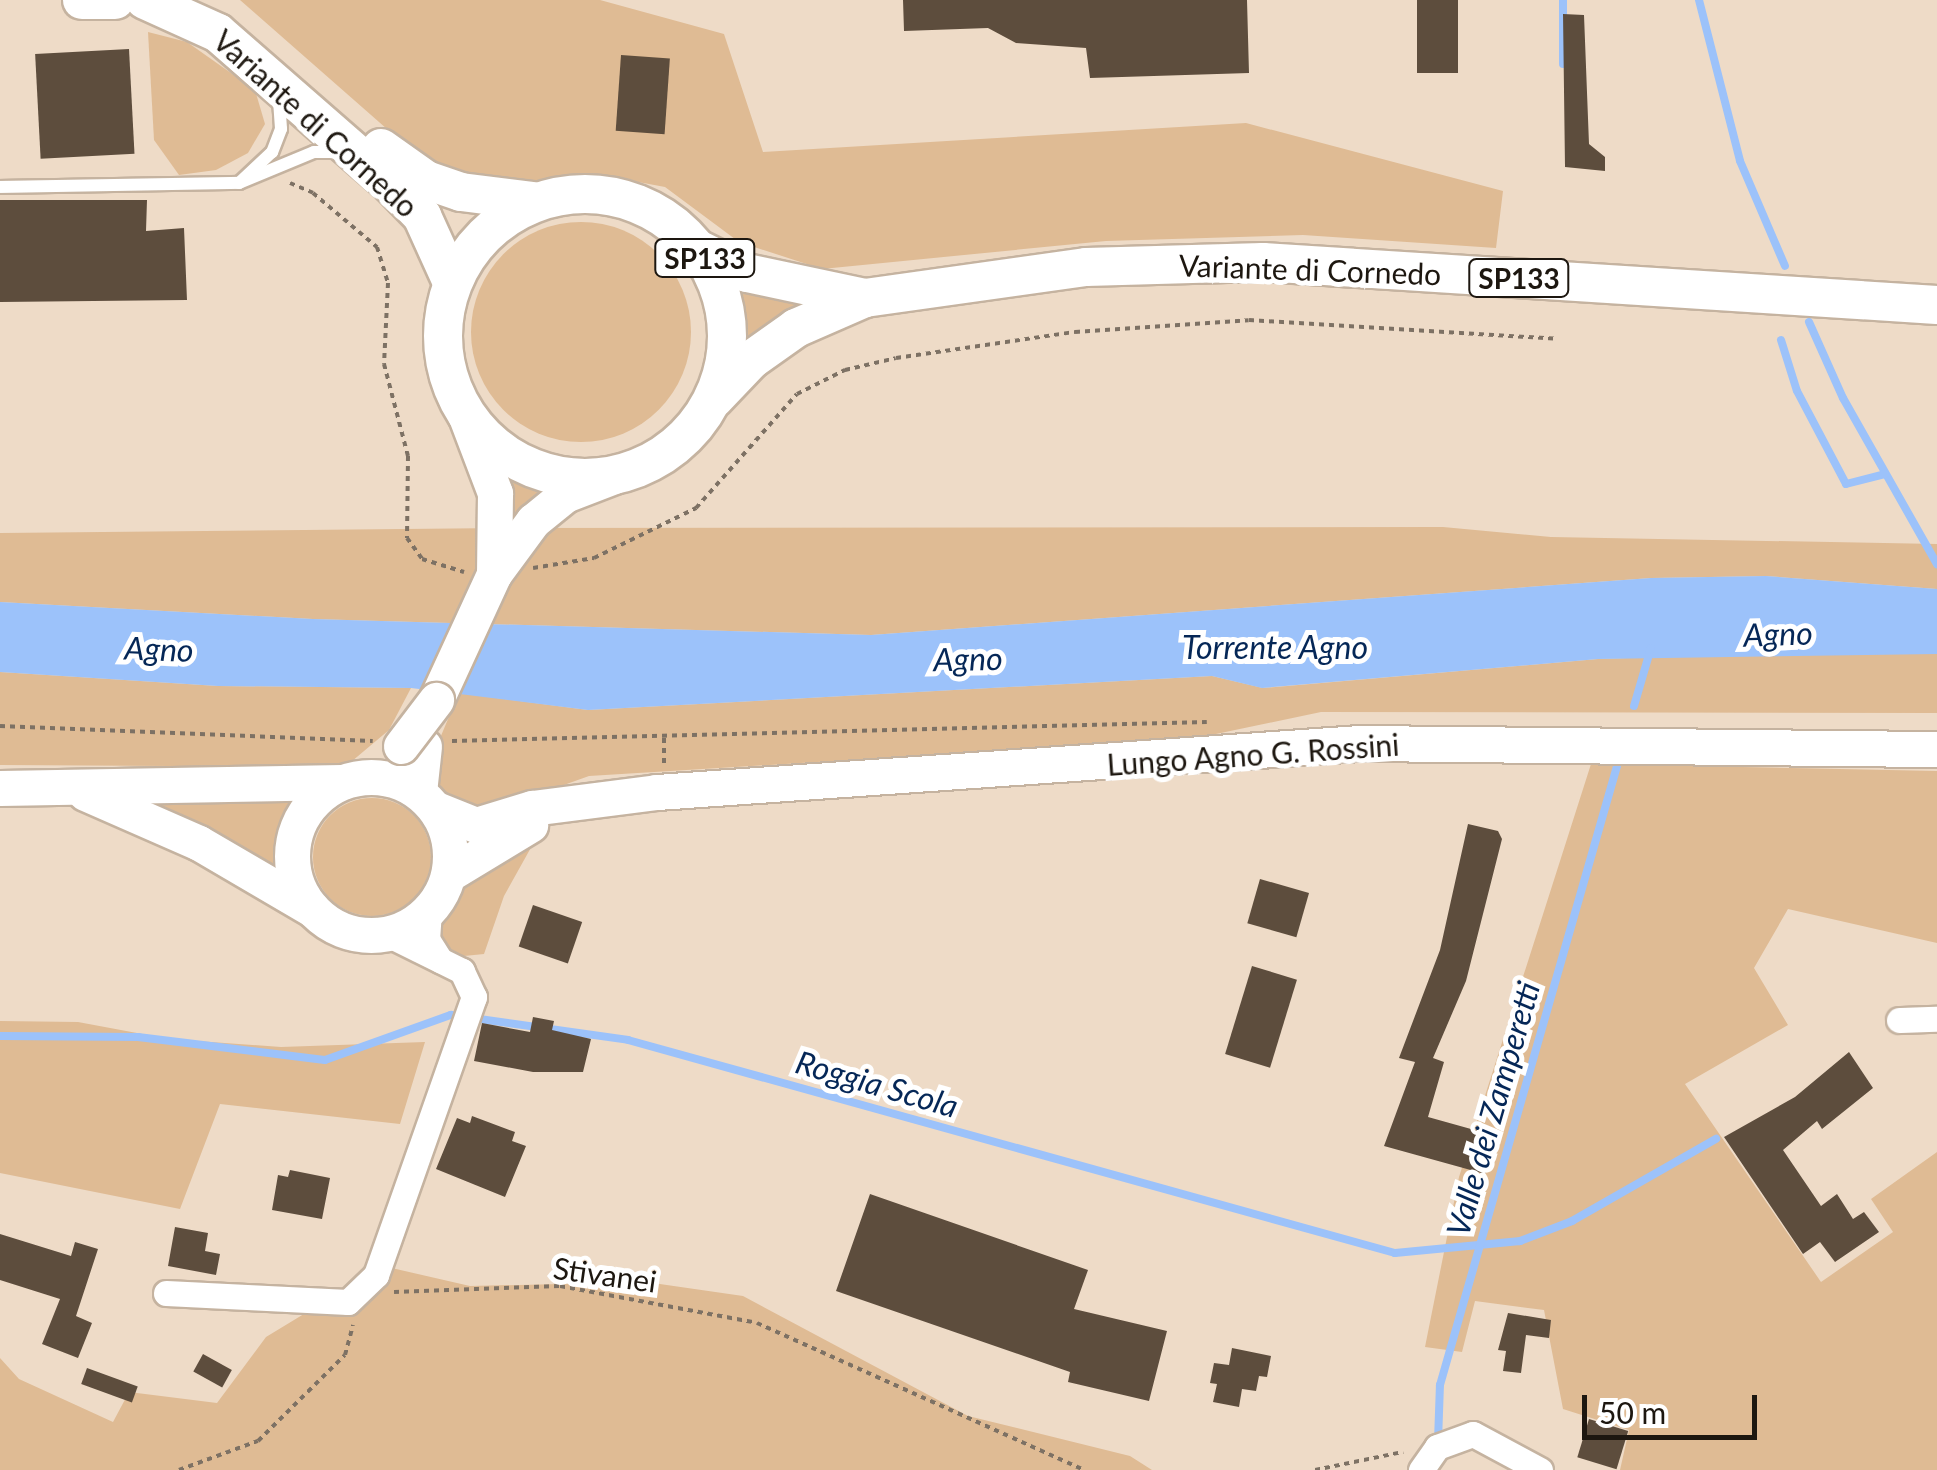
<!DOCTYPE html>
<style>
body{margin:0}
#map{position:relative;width:1937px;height:1470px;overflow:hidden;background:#eedbc7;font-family:Lato,sans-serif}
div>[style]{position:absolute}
.green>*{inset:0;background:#dfbb94}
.round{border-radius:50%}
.water>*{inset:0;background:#9cc2fa}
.stream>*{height:8px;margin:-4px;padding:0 4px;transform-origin:4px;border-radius:4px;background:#9cc2fa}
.building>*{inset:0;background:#5d4d3d;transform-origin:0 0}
.path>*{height:4px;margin-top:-2px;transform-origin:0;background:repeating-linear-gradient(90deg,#7d7164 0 5px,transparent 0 10px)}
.roads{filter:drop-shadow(2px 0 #c5b3a0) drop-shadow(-2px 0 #c5b3a0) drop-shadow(0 2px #c5b3a0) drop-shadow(0 -2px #c5b3a0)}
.service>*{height:12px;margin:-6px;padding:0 6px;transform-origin:6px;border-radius:6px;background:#fff}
.minor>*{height:25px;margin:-12.5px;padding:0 12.5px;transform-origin:12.5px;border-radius:12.5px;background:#fff}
.secondary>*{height:35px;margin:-17.5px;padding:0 17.5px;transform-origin:17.5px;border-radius:17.5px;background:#fff}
.secondary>.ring{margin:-17.5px;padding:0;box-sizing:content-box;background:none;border:35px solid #fff;border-radius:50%}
.primary>*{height:38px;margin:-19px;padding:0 19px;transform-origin:19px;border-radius:19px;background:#fff}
.primary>.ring{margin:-19px;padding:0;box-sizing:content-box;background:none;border:38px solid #fff;border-radius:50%}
.bridges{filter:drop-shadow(2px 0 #c5b3a0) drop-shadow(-2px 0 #c5b3a0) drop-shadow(0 2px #c5b3a0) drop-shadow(0 -2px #c5b3a0)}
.secondary-bridge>*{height:35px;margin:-17.5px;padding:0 17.5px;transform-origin:17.5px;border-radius:17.5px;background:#fff}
span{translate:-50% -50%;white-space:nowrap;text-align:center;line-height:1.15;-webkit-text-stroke:10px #fff;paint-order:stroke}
.shield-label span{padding:2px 8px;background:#fff;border:2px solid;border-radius:8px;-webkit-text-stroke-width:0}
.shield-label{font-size:28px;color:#1d1710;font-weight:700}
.street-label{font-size:30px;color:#1d1710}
.water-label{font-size:32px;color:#052757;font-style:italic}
.scale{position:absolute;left:1582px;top:1395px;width:175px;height:45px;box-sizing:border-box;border:5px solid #1d1710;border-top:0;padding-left:12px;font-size:30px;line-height:35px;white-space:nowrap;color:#1d1710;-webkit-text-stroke:8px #fff;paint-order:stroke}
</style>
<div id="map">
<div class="green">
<div style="clip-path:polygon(240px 0,600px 0,724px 34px,763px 152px,1246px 123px,1503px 191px,1496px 248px,1303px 235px,1106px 241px,822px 269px,739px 242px,665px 187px,590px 173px,534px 181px,470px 177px,420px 158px)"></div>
<div style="clip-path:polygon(148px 32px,187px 42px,255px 90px,265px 124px,248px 153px,216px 170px,179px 175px,154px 140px)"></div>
<div class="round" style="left:471px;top:222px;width:220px;height:220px"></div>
<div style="clip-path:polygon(730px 274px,824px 298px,743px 346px,744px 309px)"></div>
<div style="clip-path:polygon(498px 468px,550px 487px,515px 528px,1443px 527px,1551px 537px,1937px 544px,1937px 589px,1766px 576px,1651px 578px,871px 635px,313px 619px,0 602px,0 533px,503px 528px)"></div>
<div style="clip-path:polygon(1842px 651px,1937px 654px,1937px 713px,1321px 712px,1192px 739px,589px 776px,491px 811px,456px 806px,433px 783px,435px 750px,459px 693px,588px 710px,1212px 676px,1263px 688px,1598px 659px)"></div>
<div style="clip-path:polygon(0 672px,218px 686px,411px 688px,389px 730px,345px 767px,0 765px)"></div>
<div style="clip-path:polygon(1591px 764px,1937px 771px,1937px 943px,1788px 909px,1754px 968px,1788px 1025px,1685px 1084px,1821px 1282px,1893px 1232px,1871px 1199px,1937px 1152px,1937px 1470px,1620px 1470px,1629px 1430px,1563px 1409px,1544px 1310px,1475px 1301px,1462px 1352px,1425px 1347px,1459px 1177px)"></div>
<div style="clip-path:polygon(115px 793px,297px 793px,277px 834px,275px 874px)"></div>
<div class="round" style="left:313px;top:798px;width:118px;height:118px"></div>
<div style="clip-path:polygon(538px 835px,504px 896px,484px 954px,454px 957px,436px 931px,444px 911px,481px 869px)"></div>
<div style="clip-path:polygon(0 1021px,78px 1022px,169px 1039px,281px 1047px,425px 1042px,400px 1124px,220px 1104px,180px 1209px,0 1173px)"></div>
<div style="clip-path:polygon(383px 1266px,470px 1286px,646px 1282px,743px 1296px,968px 1416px,1130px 1456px,1152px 1470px,0 1470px,0 1358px,19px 1379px,113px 1422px,129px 1392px,217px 1403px,266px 1337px)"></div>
</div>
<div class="water">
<div style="clip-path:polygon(1766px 576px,1937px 589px,1937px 654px,1598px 659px,1262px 688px,1212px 676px,588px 710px,411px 688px,218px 686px,0 672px,0 602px,313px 619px,871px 635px,1651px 578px)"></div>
</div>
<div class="stream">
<div style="left:1699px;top:0;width:166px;rotate:75.7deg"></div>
<div style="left:1740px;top:161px;width:114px;rotate:66.8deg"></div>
<div style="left:1563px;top:64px;width:64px;rotate:-90deg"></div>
<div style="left:1809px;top:322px;width:83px;rotate:65.9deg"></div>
<div style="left:1843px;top:398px;width:191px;rotate:60.5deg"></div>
<div style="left:1781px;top:340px;width:53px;rotate:72.6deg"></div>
<div style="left:1797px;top:391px;width:105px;rotate:62.2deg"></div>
<div style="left:1846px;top:484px;width:40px;rotate:-14.4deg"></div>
<div style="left:1634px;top:706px;width:60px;rotate:-73.7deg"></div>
<div style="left:0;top:1036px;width:138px;rotate:0.4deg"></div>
<div style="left:138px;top:1037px;width:188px;rotate:7deg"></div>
<div style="left:325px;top:1060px;width:134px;rotate:-19.7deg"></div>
<div style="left:451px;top:1015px;width:179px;rotate:8deg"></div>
<div style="left:628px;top:1040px;width:796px;rotate:15.52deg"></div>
<div style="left:1395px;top:1253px;width:126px;rotate:-5.5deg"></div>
<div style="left:1520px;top:1241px;width:56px;rotate:-21deg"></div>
<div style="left:1572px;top:1221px;width:166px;rotate:-29.7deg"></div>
<div style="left:1438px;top:1441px;width:56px;rotate:-88deg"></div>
<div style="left:1440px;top:1385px;width:644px;rotate:-74.04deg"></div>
</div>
<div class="building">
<div style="clip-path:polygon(903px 0,1247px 0,1249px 73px,1090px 78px,1086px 48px,1016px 43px,988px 28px,904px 31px)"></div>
<div style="left:1417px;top:0;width:41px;height:73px"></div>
<div style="clip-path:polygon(1563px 14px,1584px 15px,1589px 144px,1605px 157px,1605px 171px,1565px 167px)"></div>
<div style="left:129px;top:49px;width:105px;height:94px;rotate:87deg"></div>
<div style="left:621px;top:55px;width:49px;height:76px;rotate:4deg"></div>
<div style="clip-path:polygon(0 200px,147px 200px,146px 231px,184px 228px,187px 300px,0 302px)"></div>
<div style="clip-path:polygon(1468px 824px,1498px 831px,1502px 839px,1466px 981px,1433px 1058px,1444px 1062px,1428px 1117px,1496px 1136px,1485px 1174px,1384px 1146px,1415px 1062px,1399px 1058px,1440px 950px)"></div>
<div style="left:1260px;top:879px;width:51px;height:46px;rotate:16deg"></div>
<div style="left:533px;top:905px;width:52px;height:44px;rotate:19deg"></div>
<div style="left:1252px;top:966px;width:47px;height:92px;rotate:17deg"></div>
<div style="clip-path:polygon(533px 1017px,554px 1021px,552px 1030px,591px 1039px,583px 1072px,533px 1072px,474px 1061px,482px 1023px,530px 1032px)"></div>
<div style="clip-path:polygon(1849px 1052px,1873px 1088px,1822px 1129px,1817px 1121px,1783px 1150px,1821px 1206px,1837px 1194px,1853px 1219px,1864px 1212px,1879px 1232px,1835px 1262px,1820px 1242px,1803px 1254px,1724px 1137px,1795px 1097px)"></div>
<div style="clip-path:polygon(472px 1116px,515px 1132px,512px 1141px,526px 1146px,505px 1197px,436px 1169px,457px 1118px,470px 1123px)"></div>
<div style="clip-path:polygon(290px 1170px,330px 1178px,322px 1219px,272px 1210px,278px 1175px,288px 1177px)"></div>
<div style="clip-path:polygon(870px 1194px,1088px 1270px,1074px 1309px,1167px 1331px,1149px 1401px,1068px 1382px,1070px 1372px,836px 1291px)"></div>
<div style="clip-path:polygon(175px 1227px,208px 1233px,205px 1251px,220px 1254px,216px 1275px,168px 1266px)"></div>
<div style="clip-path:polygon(0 1234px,71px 1256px,75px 1242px,98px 1249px,76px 1316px,92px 1323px,78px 1358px,42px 1344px,60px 1299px,0 1280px)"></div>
<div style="clip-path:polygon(1508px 1313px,1551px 1320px,1549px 1338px,1526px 1335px,1521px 1373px,1503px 1371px,1506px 1351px,1498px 1350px)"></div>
<div style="clip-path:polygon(1232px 1348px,1271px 1356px,1267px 1377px,1259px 1376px,1256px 1391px,1242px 1389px,1239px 1407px,1213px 1402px,1217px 1384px,1210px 1383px,1214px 1363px,1229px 1365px)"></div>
<div style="left:203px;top:1354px;width:33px;height:20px;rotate:29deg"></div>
<div style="left:87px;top:1368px;width:54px;height:17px;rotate:20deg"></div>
<div style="left:1589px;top:1419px;width:41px;height:40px;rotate:17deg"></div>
</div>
<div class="path">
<div style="left:290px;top:183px;width:25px;rotate:23deg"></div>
<div style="left:313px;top:193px;width:84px;rotate:40.2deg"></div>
<div style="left:377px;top:247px;width:38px;rotate:73deg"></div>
<div style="left:388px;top:283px;width:81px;rotate:92.8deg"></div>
<div style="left:384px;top:364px;width:95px;rotate:75.4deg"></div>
<div style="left:408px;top:456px;width:82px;rotate:90.7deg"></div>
<div style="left:407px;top:538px;width:26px;rotate:54deg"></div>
<div style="left:422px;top:559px;width:44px;rotate:17.2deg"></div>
<div style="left:533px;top:568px;width:62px;rotate:-9.3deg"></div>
<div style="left:594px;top:558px;width:114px;rotate:-26.1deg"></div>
<div style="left:696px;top:508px;width:152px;rotate:-48.5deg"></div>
<div style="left:797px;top:394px;width:54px;rotate:-26.6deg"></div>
<div style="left:845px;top:370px;width:52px;rotate:-13.2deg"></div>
<div style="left:896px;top:358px;width:181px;rotate:-8.3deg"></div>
<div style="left:1075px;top:332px;width:174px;rotate:-3.9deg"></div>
<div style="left:1249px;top:320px;width:309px;rotate:3.5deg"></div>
<div style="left:0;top:726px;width:373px;rotate:2.3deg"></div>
<div style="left:664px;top:738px;width:25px;rotate:90deg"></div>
<div style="left:452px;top:741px;width:755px;rotate:-1.44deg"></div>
<div style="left:394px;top:1292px;width:166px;rotate:-2.1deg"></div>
<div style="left:560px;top:1286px;width:200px;rotate:10.6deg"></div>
<div style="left:757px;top:1323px;width:359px;rotate:24.2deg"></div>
<div style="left:179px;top:1470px;width:84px;rotate:-20.2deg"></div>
<div style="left:258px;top:1441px;width:122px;rotate:-44.7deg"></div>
<div style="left:345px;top:1355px;width:31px;rotate:-75deg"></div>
<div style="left:1315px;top:1470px;width:90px;rotate:-11.6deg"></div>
</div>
<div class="roads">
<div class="service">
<div style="left:279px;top:100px;width:29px;rotate:86deg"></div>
<div style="left:281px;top:129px;width:25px;rotate:111deg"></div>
<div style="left:272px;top:152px;width:45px;rotate:136.8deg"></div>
<div style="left:239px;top:183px;width:81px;rotate:-22.5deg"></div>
<div style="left:314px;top:152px;width:28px"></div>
<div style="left:0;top:187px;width:239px;rotate:-1deg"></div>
</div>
<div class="minor">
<div style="left:429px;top:911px;width:28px;rotate:94deg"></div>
<div style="left:427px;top:939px;width:25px;rotate:58deg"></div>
<div style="left:1899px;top:1020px;width:38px;rotate:-2deg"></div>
<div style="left:166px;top:1293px;width:182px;rotate:2.8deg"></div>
<div style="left:348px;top:1302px;width:39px;rotate:-44deg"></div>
<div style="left:376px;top:1275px;width:295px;rotate:-70.6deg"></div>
<div style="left:474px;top:997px;width:29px;rotate:-115deg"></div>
<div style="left:462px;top:971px;width:84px;rotate:-153.7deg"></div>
<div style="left:1421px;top:1470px;width:28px;rotate:-55deg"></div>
<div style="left:1437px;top:1447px;width:38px;rotate:-20deg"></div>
<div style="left:1473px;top:1434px;width:76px;rotate:28.2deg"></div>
</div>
<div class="secondary">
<div style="left:465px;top:414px;width:85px;rotate:69.2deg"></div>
<div style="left:495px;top:493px;width:81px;rotate:90.7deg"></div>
<div style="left:436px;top:700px;width:139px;rotate:-65.3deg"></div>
<div style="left:494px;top:574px;width:66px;rotate:-53.7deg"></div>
<div style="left:533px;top:521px;width:41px;rotate:-39.1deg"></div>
<div style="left:565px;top:495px;width:53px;rotate:-21.2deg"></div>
<div class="ring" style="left:292px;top:777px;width:123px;height:123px"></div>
<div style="left:0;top:788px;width:342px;rotate:-1deg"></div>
<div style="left:419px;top:792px;width:46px;rotate:-83.8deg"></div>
<div style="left:85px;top:793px;width:124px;rotate:23.7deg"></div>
<div style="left:199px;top:843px;width:131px;rotate:30.3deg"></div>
<div style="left:436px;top:809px;width:43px;rotate:21.8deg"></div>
<div style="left:476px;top:825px;width:59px;rotate:-16.9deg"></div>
<div style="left:532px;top:808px;width:126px;rotate:-7.3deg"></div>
<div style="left:657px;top:792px;width:705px;rotate:-3.99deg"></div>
<div style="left:1360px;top:743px;width:577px;rotate:0.6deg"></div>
<div style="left:449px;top:874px;width:95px;rotate:-31.2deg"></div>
</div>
<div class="primary">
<div style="left:82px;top:0;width:33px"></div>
<div style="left:145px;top:0;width:80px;rotate:24.3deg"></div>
<div style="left:218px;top:33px;width:230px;rotate:41.1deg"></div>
<div style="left:391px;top:184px;width:45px;rotate:45.9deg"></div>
<div style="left:422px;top:216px;width:72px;rotate:65.6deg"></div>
<div style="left:381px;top:148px;width:55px;rotate:35.4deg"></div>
<div style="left:426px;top:180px;width:37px;rotate:19deg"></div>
<div style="left:461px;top:192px;width:73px;rotate:7.1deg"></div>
<div class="ring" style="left:443px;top:194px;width:246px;height:246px"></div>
<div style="left:702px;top:251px;width:50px;rotate:26.1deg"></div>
<div style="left:747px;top:273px;width:121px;rotate:12deg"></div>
<div style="left:714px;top:399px;width:54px;rotate:-46.5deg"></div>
<div style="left:751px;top:360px;width:55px;rotate:-35.4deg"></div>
<div style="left:796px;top:328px;width:75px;rotate:-23.5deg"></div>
<div style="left:865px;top:298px;width:223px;rotate:-8deg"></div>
<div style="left:1086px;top:267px;width:177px;rotate:-1.6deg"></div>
<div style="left:1263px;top:262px;width:675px;rotate:3.65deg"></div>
</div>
</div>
<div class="bridges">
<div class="secondary-bridge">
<div style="left:401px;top:746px;width:58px;rotate:-52.7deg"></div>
</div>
</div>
<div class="shield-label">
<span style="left:705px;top:258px">SP133</span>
<span style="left:1519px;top:278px">SP133</span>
</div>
<div class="street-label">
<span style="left:316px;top:123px;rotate:42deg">Variante di Cornedo</span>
<span style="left:1310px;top:269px;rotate:2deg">Variante di Cornedo</span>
<span style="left:1253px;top:754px;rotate:-4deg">Lungo Agno G. Rossini</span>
<span style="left:605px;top:1274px;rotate:8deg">Stivanei</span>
</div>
<div class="water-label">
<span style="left:1778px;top:634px;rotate:-2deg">Agno</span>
<span style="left:1275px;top:647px">Torrente Agno</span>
<span style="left:159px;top:649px;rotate:2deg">Agno</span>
<span style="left:968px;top:659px;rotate:-1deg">Agno</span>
<span style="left:877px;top:1084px;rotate:16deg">Roggia Scola</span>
<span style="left:1493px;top:1109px;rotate:-74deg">Valle dei Zamperetti</span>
</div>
<div class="scale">50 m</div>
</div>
